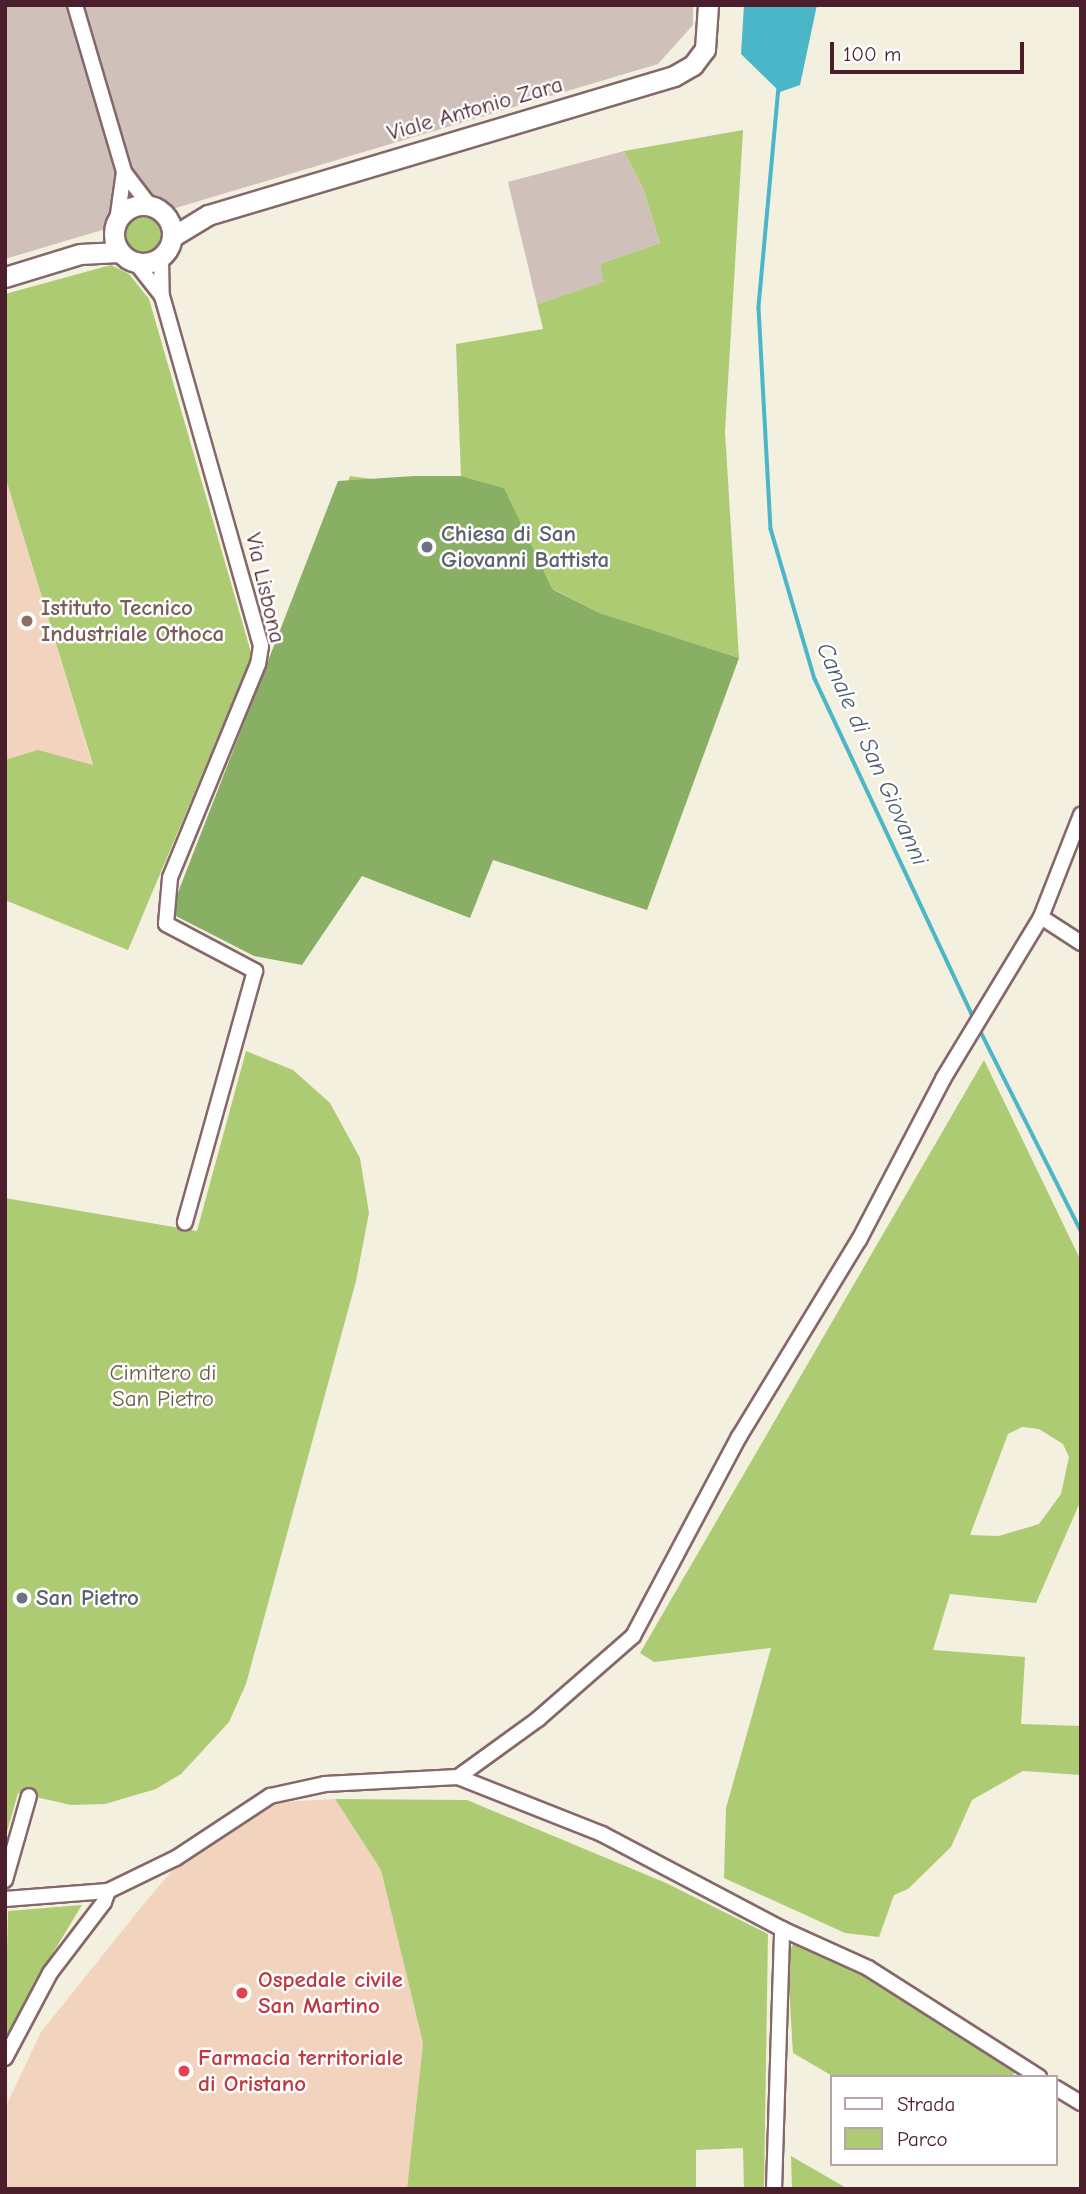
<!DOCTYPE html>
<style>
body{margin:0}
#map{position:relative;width:1086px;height:2194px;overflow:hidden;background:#f4f0e0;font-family:"Comic Neue",sans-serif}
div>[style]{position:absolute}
.built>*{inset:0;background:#f2d4be}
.industrial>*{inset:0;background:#cfc0ba}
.green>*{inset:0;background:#accb72}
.round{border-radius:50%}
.forest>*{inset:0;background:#89af64}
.water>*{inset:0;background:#4ab6c7}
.stream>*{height:3.5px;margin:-1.75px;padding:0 1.75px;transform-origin:1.75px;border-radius:1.75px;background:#4ab6c7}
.roads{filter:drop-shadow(2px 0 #86686a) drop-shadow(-2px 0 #86686a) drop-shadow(0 2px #86686a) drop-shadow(0 -2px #86686a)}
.minor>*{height:14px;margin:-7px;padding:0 7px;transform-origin:7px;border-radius:7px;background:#fff}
.secondary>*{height:19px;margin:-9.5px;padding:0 9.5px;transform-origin:9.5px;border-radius:9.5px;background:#fff}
.secondary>.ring{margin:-9.5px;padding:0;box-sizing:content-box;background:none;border:19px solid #fff;border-radius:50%}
.dots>*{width:19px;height:19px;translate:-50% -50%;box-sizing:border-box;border:4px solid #fff;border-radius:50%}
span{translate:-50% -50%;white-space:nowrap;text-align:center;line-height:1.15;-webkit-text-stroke:5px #fff;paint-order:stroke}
.street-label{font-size:23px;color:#4a1f2b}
.worship-label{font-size:23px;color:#5b616d;font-weight:700}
.left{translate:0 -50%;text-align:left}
.education-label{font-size:23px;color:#785e54;font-weight:700}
.park-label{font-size:23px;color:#6c5b44}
.health-label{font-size:23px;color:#be3a42;font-weight:700}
.water-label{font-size:24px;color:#4a5b69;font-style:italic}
.frame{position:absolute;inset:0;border:7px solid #4a1f2b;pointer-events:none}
.legend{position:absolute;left:830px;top:2075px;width:228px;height:91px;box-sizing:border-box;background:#fff;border:2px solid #b7a5aa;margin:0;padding:9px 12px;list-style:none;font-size:21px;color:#4a1f2b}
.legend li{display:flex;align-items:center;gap:14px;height:35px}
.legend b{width:35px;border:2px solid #b7a5aa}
.scale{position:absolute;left:830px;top:42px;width:194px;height:32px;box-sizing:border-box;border:4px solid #4a1f2b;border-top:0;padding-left:9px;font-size:21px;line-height:24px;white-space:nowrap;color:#4a1f2b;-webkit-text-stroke:5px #fff;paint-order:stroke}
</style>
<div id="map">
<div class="built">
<div style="clip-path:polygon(5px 476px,140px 923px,128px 950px,5px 900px)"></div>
<div style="clip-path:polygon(335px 1799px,381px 1870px,423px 2043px,407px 2189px,5px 2189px,5px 2108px,41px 2032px,147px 1900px,178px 1864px,269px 1808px,282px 1802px)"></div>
</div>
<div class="industrial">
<div style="clip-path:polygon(5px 5px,693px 5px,693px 25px,658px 64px,5px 259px)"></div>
<div style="clip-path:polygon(624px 151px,643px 188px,660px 243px,600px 264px,605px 282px,537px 304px,508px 182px)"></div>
</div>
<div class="green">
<div style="clip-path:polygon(743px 130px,725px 432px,739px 658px,600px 613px,555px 590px,287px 656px,350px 476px,440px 488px,504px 488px,461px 476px,456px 344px,543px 329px,537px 304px,604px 282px,600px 264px,660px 243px,643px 188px,624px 151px)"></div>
<div class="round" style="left:122px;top:214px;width:40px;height:40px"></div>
<div style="clip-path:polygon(111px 265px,129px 274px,149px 299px,252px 656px,128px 950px,5px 900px,5px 760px,38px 750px,93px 765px,5px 476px,5px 294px)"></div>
<div style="clip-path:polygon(246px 1051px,293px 1070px,330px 1103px,360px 1158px,369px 1213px,356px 1281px,246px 1684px,229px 1722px,181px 1774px,156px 1789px,105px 1804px,71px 1805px,18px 1793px,5px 1839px,5px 1198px,197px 1231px)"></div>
<div style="clip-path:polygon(evenodd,984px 1060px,1081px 1261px,1081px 1500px,1036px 1603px,950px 1594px,933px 1650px,1025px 1657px,1021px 1724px,1081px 1726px,1081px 1775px,1023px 1771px,972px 1800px,951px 1847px,908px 1889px,894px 1895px,879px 1937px,845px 1933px,724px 1878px,726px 1808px,771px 1648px,654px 1662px,640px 1653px,984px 1060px,1022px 1427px,1039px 1429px,1063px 1444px,1069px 1457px,1061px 1494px,1039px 1524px,999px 1536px,970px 1535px,1008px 1434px,1022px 1427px)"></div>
<div style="clip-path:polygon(335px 1799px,467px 1800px,666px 1883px,768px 1934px,764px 2189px,744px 2189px,743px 2148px,696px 2150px,696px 2189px,407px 2189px,423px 2043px,381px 1870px)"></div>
<div style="clip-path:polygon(82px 1905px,42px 1971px,5px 2040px,8px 1911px)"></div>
<div style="clip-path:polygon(802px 1944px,863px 1974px,1016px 2070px,1012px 2077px,834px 2077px,793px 2053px,787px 1954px,793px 1945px)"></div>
<div style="clip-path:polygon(791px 2156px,848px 2189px,792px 2189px)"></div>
</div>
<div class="forest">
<div style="clip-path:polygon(414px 476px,461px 476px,504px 488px,552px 589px,600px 613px,739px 658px,647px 910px,493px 860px,470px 918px,362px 876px,302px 965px,254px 956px,170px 913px,338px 481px)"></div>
</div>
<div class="water">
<div style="clip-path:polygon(744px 5px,817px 5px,800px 85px,780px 92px,741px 54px)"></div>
</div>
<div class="stream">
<div style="left:779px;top:87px;width:222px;rotate:95.2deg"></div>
<div style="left:759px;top:308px;width:221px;rotate:86.9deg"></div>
<div style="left:771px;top:529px;width:156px;rotate:73.7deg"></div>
<div style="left:815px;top:679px;width:377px;rotate:64.9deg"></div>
<div style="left:978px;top:1026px;width:229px;rotate:63.3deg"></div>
</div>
<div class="roads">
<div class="minor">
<div style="left:75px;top:5px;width:174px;rotate:73.6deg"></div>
<div style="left:124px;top:172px;width:43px;rotate:52.6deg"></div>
<div style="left:117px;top:221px;width:49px;rotate:-81.9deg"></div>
<div style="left:161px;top:257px;width:39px;rotate:89deg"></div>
<div style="left:162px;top:296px;width:364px;rotate:74.2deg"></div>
<div style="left:261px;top:646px;width:18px;rotate:99deg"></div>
<div style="left:258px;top:664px;width:231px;rotate:112.4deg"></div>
<div style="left:170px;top:878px;width:46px;rotate:95deg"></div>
<div style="left:166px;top:924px;width:101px;rotate:27.8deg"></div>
<div style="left:255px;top:971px;width:261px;rotate:105.6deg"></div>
<div style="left:136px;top:263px;width:42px;rotate:51.8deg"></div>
<div style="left:1041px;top:917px;width:110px;rotate:-68.6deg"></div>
<div style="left:458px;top:1777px;width:99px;rotate:-35.9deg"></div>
<div style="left:538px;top:1719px;width:126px;rotate:-41.1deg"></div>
<div style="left:633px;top:1636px;width:225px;rotate:-62deg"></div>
<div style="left:739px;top:1437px;width:231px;rotate:-58.7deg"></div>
<div style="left:859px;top:1240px;width:182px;rotate:-62.4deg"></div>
<div style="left:943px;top:1079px;width:189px;rotate:-58.8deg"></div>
<div style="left:1041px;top:917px;width:48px;rotate:33deg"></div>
<div style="left:5px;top:1880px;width:87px;rotate:-74.1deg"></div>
<div style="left:5px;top:1899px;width:103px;rotate:-4.4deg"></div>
<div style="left:108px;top:1891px;width:76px;rotate:-25.9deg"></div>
<div style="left:176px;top:1858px;width:113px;rotate:-33.4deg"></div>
<div style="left:270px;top:1796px;width:56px;rotate:-12.3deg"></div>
<div style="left:325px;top:1784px;width:133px;rotate:-3deg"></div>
<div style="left:458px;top:1777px;width:155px;rotate:21.6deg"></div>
<div style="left:602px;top:1834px;width:204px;rotate:27.8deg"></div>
<div style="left:782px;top:1929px;width:94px;rotate:24.4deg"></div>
<div style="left:868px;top:1968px;width:203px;rotate:32.5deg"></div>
<div style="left:5px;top:2058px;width:96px;rotate:-62.1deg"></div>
<div style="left:50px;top:1973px;width:89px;rotate:-52.7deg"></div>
<div style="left:104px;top:1902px;width:12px;rotate:-70deg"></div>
<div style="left:1056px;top:2088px;width:29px;rotate:31deg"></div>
<div style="left:774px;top:2189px;width:260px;rotate:-88.2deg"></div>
</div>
<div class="secondary">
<div class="ring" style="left:114px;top:205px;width:39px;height:39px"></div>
<div style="left:172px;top:237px;width:42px;rotate:-31.4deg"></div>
<div style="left:208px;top:215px;width:486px;rotate:-16.6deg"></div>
<div style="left:674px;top:76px;width:22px;rotate:-30deg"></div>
<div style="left:693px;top:65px;width:20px;rotate:-53deg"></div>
<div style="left:705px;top:49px;width:44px;rotate:-86.1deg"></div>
<div style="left:5px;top:277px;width:78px;rotate:-17deg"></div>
<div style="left:80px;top:254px;width:39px;rotate:-3deg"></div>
</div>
</div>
<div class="dots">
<div style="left:427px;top:547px;background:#6b7280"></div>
<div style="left:27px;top:621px;background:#8d6e63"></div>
<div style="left:22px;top:1598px;background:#6b7280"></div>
<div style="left:242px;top:1993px;background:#e0444e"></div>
<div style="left:184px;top:2071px;background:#e0444e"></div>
</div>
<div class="street-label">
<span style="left:475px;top:109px;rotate:-16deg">Viale Antonio Zara</span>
<span style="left:265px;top:588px;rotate:77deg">Via Lisbona</span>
</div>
<div class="worship-label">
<span class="left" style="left:441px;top:547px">Chiesa di San<br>Giovanni Battista</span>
<span class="left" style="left:36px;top:1598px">San Pietro</span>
</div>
<div class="education-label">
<span class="left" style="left:41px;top:621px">Istituto Tecnico<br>Industriale Othoca</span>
</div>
<div class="park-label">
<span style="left:163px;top:1386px">Cimitero di<br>San Pietro</span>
</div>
<div class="health-label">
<span class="left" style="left:258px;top:1993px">Ospedale civile<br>San Martino</span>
<span class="left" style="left:198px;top:2071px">Farmacia territoriale<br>di Oristano</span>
</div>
<div class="water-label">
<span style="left:872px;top:754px;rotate:66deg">Canale di San Giovanni</span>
</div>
<div class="frame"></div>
<ul class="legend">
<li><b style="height:9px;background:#fff"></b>Strada</li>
<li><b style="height:19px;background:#accb72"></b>Parco</li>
</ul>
<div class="scale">100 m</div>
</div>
